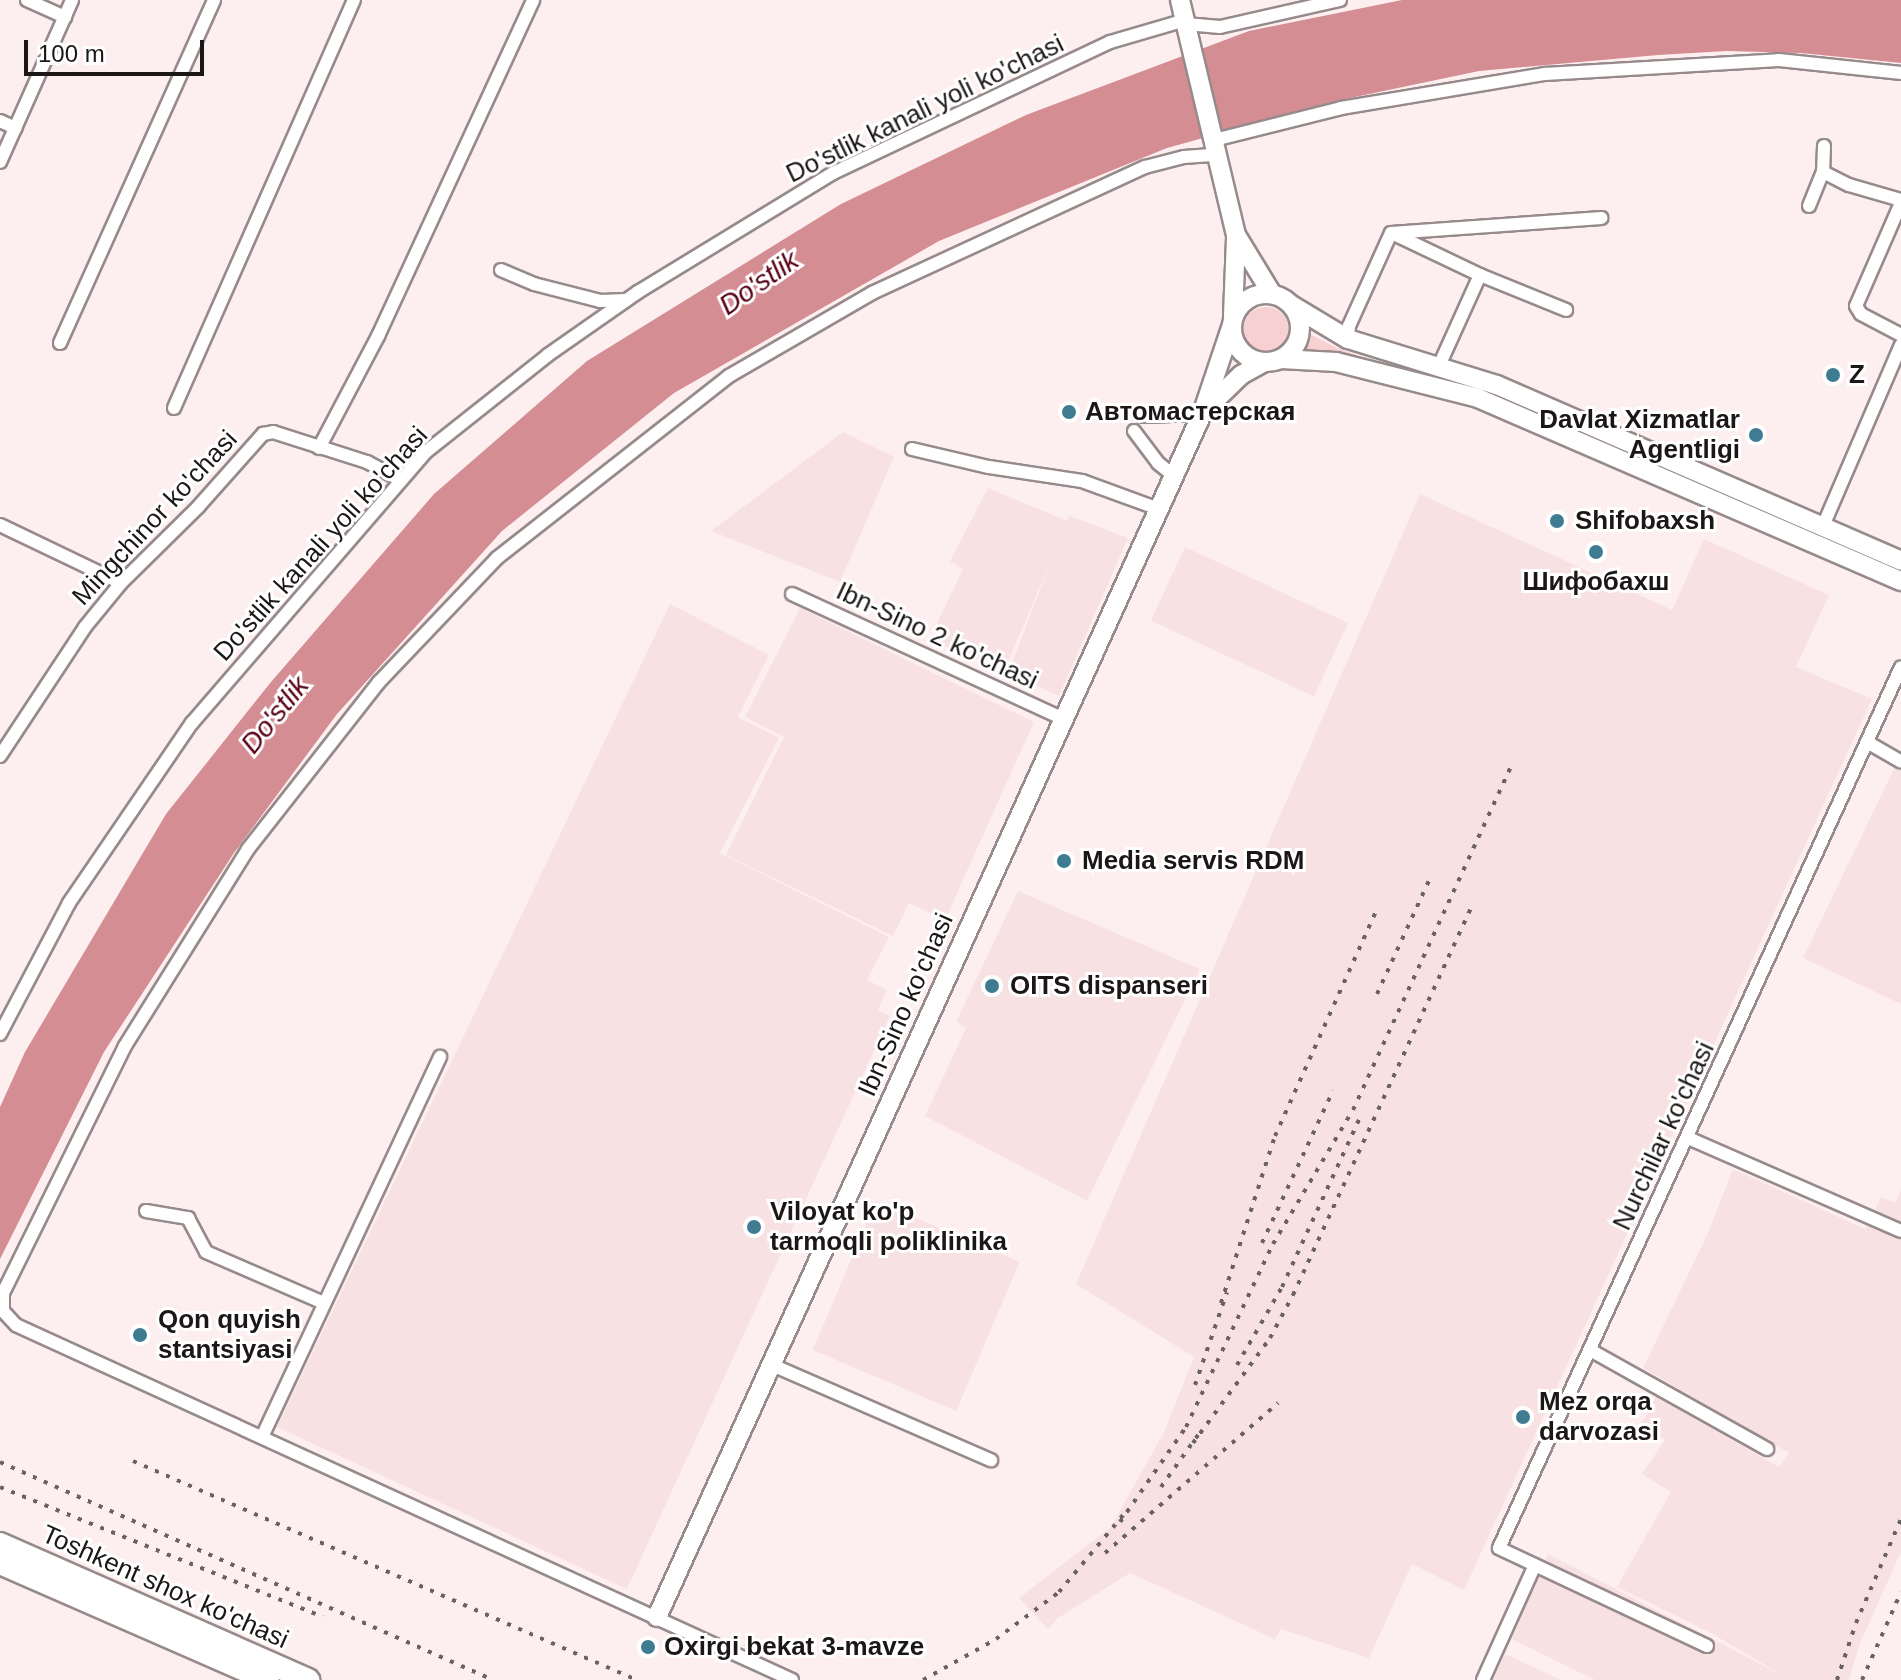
<!DOCTYPE html>
<meta charset="utf-8">
<style>
body{margin:0}
#map{position:relative;width:1901px;height:1680px;overflow:hidden;background:#fdeff0;font-family:Arial,sans-serif}
div>[style]{position:absolute}
.built>*{inset:0;background:#f8e1e2;transform-origin:0 0}
.green>*{inset:0;background:#f7d0d2}
.round{border-radius:50%}
.water>*{inset:0;background:#d48d92}
.roads{filter:drop-shadow(2px 0 #978a8b) drop-shadow(-2px 0 #978a8b) drop-shadow(0 2px #978a8b) drop-shadow(0 -2px #978a8b)}
.street>*{height:12px;margin:-6px;padding:0 6px;transform-origin:6px;border-radius:6px;background:#fff}
.secondary>*{height:18px;margin:-9px;padding:0 9px;transform-origin:9px;border-radius:9px;background:#fff}
.secondary>.ring{margin:-9px;padding:0;box-sizing:content-box;background:none;border:18px solid #fff;border-radius:50%}
.highway>*{height:22px;margin:-11px;padding:0 11px;transform-origin:11px;border-radius:11px;background:#fff}
.rail>*{height:4px;margin-top:-2px;transform-origin:0;background:repeating-linear-gradient(90deg,#6a6262 0 4px,transparent 0 12px)}
.dots>*{width:22px;height:22px;translate:-50% -50%;box-sizing:border-box;border:4px solid #fff;border-radius:50%}
span{translate:-50% -50%;white-space:nowrap;text-align:center;line-height:1.15;-webkit-text-stroke:6px #fff;paint-order:stroke}
.street-label{font-size:26px;color:#1c1717}
.poi-label{font-size:26px;color:#1c1717;font-weight:700}
.left{translate:0 -50%;text-align:left}
.right{translate:-100% -50%;text-align:right}
.water-label{font-size:28px;color:#570018;font-style:italic}
.scale{position:absolute;left:24px;top:40px;width:180px;height:36px;box-sizing:border-box;border:4px solid #1c1717;border-top:0;padding-left:10px;font-size:24px;line-height:28px;white-space:nowrap;color:#1c1717;-webkit-text-stroke:6px #fff;paint-order:stroke}
</style>
<div id="map">
<div class="built">
<div style="clip-path:polygon(843px 432px,894px 457px,840px 582px,711px 531px)"></div>
<div style="clip-path:polygon(988px 488px,1067px 521px,1070px 516px,1128px 538px,1059px 696px,1008px 673px,1051px 561px,1004px 671px,935px 642px,938px 621px,963px 569px,950px 561px)"></div>
<div style="clip-path:polygon(1420px 494px,1672px 610px,1704px 539px,1829px 595px,1796px 667px,1872px 699px,1464px 1590px,1412px 1564px,1369px 1658px,1281px 1629px,1275px 1639px,1130px 1573px,1058px 1618px,1048px 1629px,1019px 1598px,1111px 1527px,1164px 1432px,1194px 1357px,1076px 1284px)"></div>
<div style="left:1185px;top:547px;width:180px;height:81px;rotate:25deg"></div>
<div style="clip-path:polygon(670px 604px,769px 655px,738px 717px,779px 738px,720px 853px,889px 937px,867px 980px,887px 990px,878px 1010px,890px 1016px,627px 1589px,277px 1427px)"></div>
<div style="clip-path:polygon(800px 608px,1034px 722px,945px 920px,909px 903px,893px 936px,726px 855px,784px 737px,745px 717px)"></div>
<div style="clip-path:polygon(1901px 754px,1901px 1004px,1803px 958px)"></div>
<div style="clip-path:polygon(1018px 891px,1200px 969px,1087px 1201px,925px 1116px,966px 1028px,956px 1022px)"></div>
<div style="clip-path:polygon(1733px 1169px,1865px 1229px,1881px 1197px,1895px 1203px,1901px 1190px,1901px 1552px,1860px 1643px,1849px 1680px,1595px 1680px,1512px 1639px,1548px 1554px,1782px 1675px,1711px 1633px,1617px 1587px,1671px 1492px,1642px 1474px,1665px 1440px,1641px 1425px,1656px 1397px,1779px 1467px,1789px 1453px,1643px 1368px,1708px 1233px)"></div>
<div style="left:876px;top:1201px;width:156px;height:162px;rotate:23deg"></div>
<div style="clip-path:polygon(1505px 1654px,1561px 1680px,1493px 1680px)"></div>
</div>
<div class="green">
<div class="round" style="left:1243px;top:307px;width:46px;height:46px"></div>
<div style="clip-path:polygon(1308px 333px,1337px 348px,1359px 356px,1301px 351px)"></div>
</div>
<div class="water">
<div style="clip-path:polygon(1402px 0,1901px 0,1901px 63px,1801px 53px,1727px 51px,1658px 55px,1479px 71px,1336px 101px,1167px 148px,939px 241px,674px 393px,502px 531px,337px 714px,234px 853px,104px 1052px,0 1259px,0 1107px,25px 1052px,166px 814px,271px 682px,434px 494px,587px 361px,841px 204px,1026px 115px,1249px 31px)"></div>
</div>
<div class="roads">
<div class="street">
<div style="left:27px;top:0;width:42px;rotate:24.1deg"></div>
<div style="left:1186px;top:24px;width:34px;rotate:5deg"></div>
<div style="left:1220px;top:27px;width:123px;rotate:-12.7deg"></div>
<div style="left:0;top:121px;width:17px;rotate:25deg"></div>
<div style="left:1222px;top:138px;width:123px;rotate:-14.1deg"></div>
<div style="left:1341px;top:108px;width:207px;rotate:-9.5deg"></div>
<div style="left:1545px;top:74px;width:234px;rotate:-3.4deg"></div>
<div style="left:1779px;top:60px;width:123px;rotate:6.1deg"></div>
<div style="left:1824px;top:146px;width:26px;rotate:92deg"></div>
<div style="left:1823px;top:172px;width:29px;rotate:27deg"></div>
<div style="left:1849px;top:185px;width:54px;rotate:16.1deg"></div>
<div style="left:0;top:162px;width:177px;rotate:-66deg"></div>
<div style="left:1901px;top:203px;width:112px;rotate:113.6deg"></div>
<div style="left:1856px;top:306px;width:9px;rotate:58deg"></div>
<div style="left:1861px;top:314px;width:45px;rotate:27.7deg"></div>
<div style="left:1809px;top:206px;width:37px;rotate:-68deg"></div>
<div style="left:1391px;top:233px;width:211px;rotate:-4.1deg"></div>
<div style="left:1394px;top:234px;width:95px;rotate:25.5deg"></div>
<div style="left:1480px;top:275px;width:100px;rotate:114.3deg"></div>
<div style="left:501px;top:270px;width:36px;rotate:23deg"></div>
<div style="left:534px;top:284px;width:68px;rotate:14.4deg"></div>
<div style="left:600px;top:301px;width:26px;rotate:-2deg"></div>
<div style="left:1480px;top:275px;width:93px;rotate:22.1deg"></div>
<div style="left:1348px;top:339px;width:13px;rotate:-86deg"></div>
<div style="left:1349px;top:326px;width:102px;rotate:-65.7deg"></div>
<div style="left:60px;top:343px;width:376px;rotate:-65.8deg"></div>
<div style="left:174px;top:408px;width:446px;rotate:-66.2deg"></div>
<div style="left:1143px;top:416px;width:59px;rotate:-1.9deg"></div>
<div style="left:1134px;top:431px;width:40px;rotate:53deg"></div>
<div style="left:1158px;top:463px;width:21px;rotate:39deg"></div>
<div style="left:319px;top:448px;width:127px;rotate:-62.2deg"></div>
<div style="left:378px;top:336px;width:370px;rotate:-65.2deg"></div>
<div style="left:912px;top:449px;width:79px;rotate:13.2deg"></div>
<div style="left:989px;top:467px;width:94px;rotate:8.6deg"></div>
<div style="left:1082px;top:481px;width:82px;rotate:20deg"></div>
<div style="left:0;top:525px;width:134px;rotate:25.6deg"></div>
<div style="left:1823px;top:526px;width:197px;rotate:-66.7deg"></div>
<div style="left:792px;top:594px;width:299px;rotate:24.7deg"></div>
<div style="left:1867px;top:742px;width:39px;rotate:30deg"></div>
<div style="left:0;top:756px;width:154px;rotate:-56.6deg"></div>
<div style="left:85px;top:627px;width:57px;rotate:-50.7deg"></div>
<div style="left:121px;top:583px;width:108px;rotate:-44.6deg"></div>
<div style="left:198px;top:507px;width:98px;rotate:-48.3deg"></div>
<div style="left:263px;top:434px;width:10px;rotate:-11deg"></div>
<div style="left:273px;top:432px;width:99px;rotate:17.7deg"></div>
<div style="left:367px;top:462px;width:38px;rotate:28deg"></div>
<div style="left:0;top:1034px;width:148px;rotate:-62.2deg"></div>
<div style="left:69px;top:903px;width:218px;rotate:-55.7deg"></div>
<div style="left:192px;top:723px;width:359px;rotate:-49.2deg"></div>
<div style="left:427px;top:451px;width:154px;rotate:-38.4deg"></div>
<div style="left:548px;top:355px;width:110px;rotate:-35deg"></div>
<div style="left:638px;top:292px;width:228px;rotate:-31.4deg"></div>
<div style="left:833px;top:173px;width:306px;rotate:-25.3deg"></div>
<div style="left:1110px;top:42px;width:78px;rotate:-16.3deg"></div>
<div style="left:1688px;top:1138px;width:232px;rotate:23.6deg"></div>
<div style="left:146px;top:1211px;width:43px;rotate:9.5deg"></div>
<div style="left:188px;top:1218px;width:38px;rotate:62deg"></div>
<div style="left:206px;top:1252px;width:129px;rotate:23.4deg"></div>
<div style="left:1590px;top:1350px;width:203px;rotate:29.2deg"></div>
<div style="left:772px;top:1365px;width:239px;rotate:23.5deg"></div>
<div style="left:262px;top:1437px;width:420px;rotate:-64.9deg"></div>
<div style="left:1707px;top:1646px;width:230px;rotate:-154.8deg"></div>
<div style="left:1499px;top:1548px;width:968px;rotate:-65.47deg"></div>
<div style="left:792px;top:1680px;width:853px;rotate:-155.42deg"></div>
<div style="left:16px;top:1325px;width:19px;rotate:-133deg"></div>
<div style="left:3px;top:1311px;width:18px;rotate:-90deg"></div>
<div style="left:3px;top:1293px;width:275px;rotate:-63.7deg"></div>
<div style="left:125px;top:1046px;width:232px;rotate:-58deg"></div>
<div style="left:248px;top:849px;width:212px;rotate:-51.9deg"></div>
<div style="left:379px;top:682px;width:171px;rotate:-46.4deg"></div>
<div style="left:497px;top:558px;width:295px;rotate:-38.1deg"></div>
<div style="left:729px;top:376px;width:165px;rotate:-30.1deg"></div>
<div style="left:872px;top:293px;width:301px;rotate:-24.8deg"></div>
<div style="left:1145px;top:167px;width:40px;rotate:-14.4deg"></div>
<div style="left:1184px;top:157px;width:31px;rotate:-4deg"></div>
<div style="left:1483px;top:1680px;width:126px;rotate:-65.7deg"></div>
</div>
<div class="secondary">
<div style="left:1180px;top:0;width:242px;rotate:76.6deg"></div>
<div style="left:1236px;top:235px;width:69px;rotate:58.6deg"></div>
<div class="ring" style="left:1232px;top:294px;width:50px;height:50px"></div>
<div style="left:1293px;top:306px;width:64px;rotate:31deg"></div>
<div style="left:1348px;top:339px;width:156px;rotate:17.2deg"></div>
<div style="left:1497px;top:385px;width:441px;rotate:23.5deg"></div>
<div style="left:1233px;top:316px;width:79px;rotate:-87.8deg"></div>
<div style="left:1281px;top:359px;width:55px;rotate:3.1deg"></div>
<div style="left:1336px;top:362px;width:146px;rotate:14.2deg"></div>
<div style="left:1478px;top:398px;width:461px;rotate:23.4deg"></div>
<div style="left:1209px;top:406px;width:45px;rotate:-44.1deg"></div>
<div style="left:1241px;top:375px;width:26px;rotate:-29deg"></div>
<div style="left:657px;top:1617px;width:1321px;rotate:-65.63deg"></div>
<div style="left:1202px;top:414px;width:94px;rotate:-71.4deg"></div>
</div>
<div class="highway">
<div style="left:0;top:1544px;width:337px;rotate:23.8deg"></div>
<div style="left:0;top:1563px;width:292px;rotate:23.6deg"></div>
</div>
</div>
<div class="rail">
<div style="left:1377px;top:994px;width:130px;rotate:-65.4deg"></div>
<div style="left:1262px;top:1243px;width:168px;rotate:-65deg"></div>
<div style="left:1221px;top:1303px;width:176px;rotate:-72.1deg"></div>
<div style="left:1275px;top:1136px;width:249px;rotate:-65.8deg"></div>
<div style="left:1237px;top:1365px;width:90px;rotate:-60deg"></div>
<div style="left:1282px;top:1287px;width:189px;rotate:-65.3deg"></div>
<div style="left:1195px;top:1385px;width:98px;rotate:-71deg"></div>
<div style="left:1193px;top:1443px;width:130px;rotate:-53.7deg"></div>
<div style="left:1270px;top:1338px;width:49px;rotate:-61.9deg"></div>
<div style="left:1293px;top:1295px;width:431px;rotate:-65.3deg"></div>
<div style="left:133px;top:1461px;width:550px;rotate:23.49deg"></div>
<div style="left:0;top:1462px;width:539px;rotate:23.85deg"></div>
<div style="left:0;top:1487px;width:348px;rotate:21.9deg"></div>
<div style="left:1161px;top:1487px;width:64px;rotate:-54.6deg"></div>
<div style="left:1120px;top:1522px;width:116px;rotate:-55.2deg"></div>
<div style="left:1186px;top:1427px;width:203px;rotate:-64.6deg"></div>
<div style="left:1273px;top:1244px;width:156px;rotate:-59.2deg"></div>
<div style="left:1353px;top:1110px;width:381px;rotate:-65.3deg"></div>
<div style="left:1105px;top:1553px;width:229px;rotate:-40.9deg"></div>
<div style="left:923px;top:1680px;width:84px;rotate:-29.3deg"></div>
<div style="left:996px;top:1639px;width:79px;rotate:-36.7deg"></div>
<div style="left:1059px;top:1592px;width:102px;rotate:-50.2deg"></div>
<div style="left:1837px;top:1680px;width:60px;rotate:-71.6deg"></div>
<div style="left:1856px;top:1623px;width:113px;rotate:-66.6deg"></div>
<div style="left:1862px;top:1680px;width:96px;rotate:-66.1deg"></div>
</div>
<div class="dots">
<div style="left:1833px;top:375px;background:#3f7c92"></div>
<div style="left:1069px;top:412px;background:#3f7c92"></div>
<div style="left:1756px;top:435px;background:#3f7c92"></div>
<div style="left:1557px;top:521px;background:#3f7c92"></div>
<div style="left:1596px;top:552px;background:#3f7c92"></div>
<div style="left:1064px;top:861px;background:#3f7c92"></div>
<div style="left:992px;top:986px;background:#3f7c92"></div>
<div style="left:754px;top:1227px;background:#3f7c92"></div>
<div style="left:140px;top:1335px;background:#3f7c92"></div>
<div style="left:1523px;top:1417px;background:#3f7c92"></div>
<div style="left:648px;top:1647px;background:#3f7c92"></div>
</div>
<div class="street-label">
<span style="left:925px;top:109px;rotate:-26deg">Do'stlik kanali yoli ko'chasi</span>
<span style="left:155px;top:518px;rotate:-47deg">Mingchinor ko'chasi</span>
<span style="left:321px;top:544px;rotate:-48deg">Do'stlik kanali yoli ko'chasi</span>
<span style="left:937px;top:636px;rotate:25deg">Ibn-Sino 2 ko'chasi</span>
<span style="left:906px;top:1005px;rotate:-66deg">Ibn-Sino ko'chasi</span>
<span style="left:1664px;top:1136px;rotate:-65deg">Nurchilar ko'chasi</span>
<span style="left:165px;top:1587px;rotate:24deg">Toshkent shox ko'chasi</span>
</div>
<div class="poi-label">
<span class="left" style="left:1849px;top:375px">Z</span>
<span class="left" style="left:1085px;top:412px">Автомастерская</span>
<span class="right" style="left:1740px;top:435px">Davlat Xizmatlar<br>Agentligi</span>
<span class="left" style="left:1575px;top:521px">Shifobaxsh</span>
<span style="left:1596px;top:582px">Шифобахш</span>
<span class="left" style="left:1082px;top:861px">Media servis RDM</span>
<span class="left" style="left:1010px;top:986px">OITS dispanseri</span>
<span class="left" style="left:770px;top:1227px">Viloyat ko'p<br>tarmoqli poliklinika</span>
<span class="left" style="left:158px;top:1335px">Qon quyish<br>stantsiyasi</span>
<span class="left" style="left:1539px;top:1417px">Mez orqa<br>darvozasi</span>
<span class="left" style="left:664px;top:1647px">Oxirgi bekat 3-mavze</span>
</div>
<div class="water-label">
<span style="left:759px;top:283px;rotate:-35deg">Do'stlik</span>
<span style="left:275px;top:715px;rotate:-51deg">Do'stlik</span>
</div>
<div class="scale">100 m</div>
</div>
